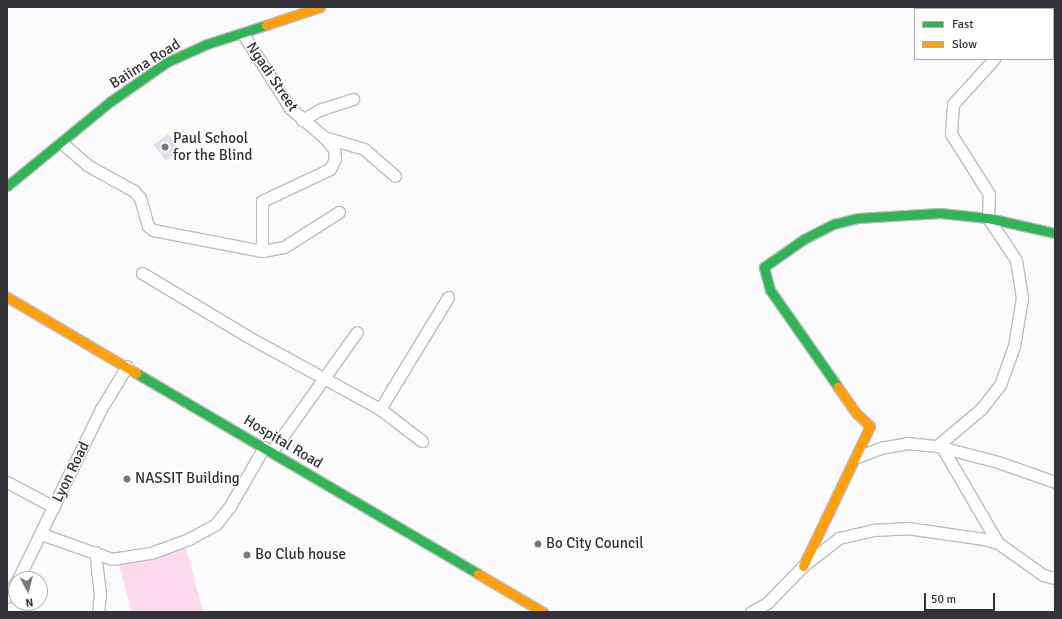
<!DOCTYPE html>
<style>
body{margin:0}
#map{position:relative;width:1062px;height:619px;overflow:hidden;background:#fbfafc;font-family:Signika,sans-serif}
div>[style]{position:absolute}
.green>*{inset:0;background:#fadaec}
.building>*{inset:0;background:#dee0ee;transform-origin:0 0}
.roads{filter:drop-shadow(1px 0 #bebcc1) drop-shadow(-1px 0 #bebcc1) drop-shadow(0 1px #bebcc1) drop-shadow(0 -1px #bebcc1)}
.street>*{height:11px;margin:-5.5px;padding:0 5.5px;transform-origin:5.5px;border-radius:5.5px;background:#fefeff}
.fast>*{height:9px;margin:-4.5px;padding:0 4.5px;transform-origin:4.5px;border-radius:4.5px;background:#30b455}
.slow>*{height:9px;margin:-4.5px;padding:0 4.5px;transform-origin:4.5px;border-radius:4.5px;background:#ff9f0a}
.dots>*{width:11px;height:11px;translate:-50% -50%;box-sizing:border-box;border:2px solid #fff;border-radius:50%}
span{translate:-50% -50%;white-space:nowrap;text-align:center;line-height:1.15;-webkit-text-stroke:3px #fff;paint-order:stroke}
.street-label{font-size:15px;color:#343239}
.poi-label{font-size:15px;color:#343239}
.left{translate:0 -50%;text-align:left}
.frame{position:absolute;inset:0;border:8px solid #343239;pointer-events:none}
.legend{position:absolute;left:914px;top:8px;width:140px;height:52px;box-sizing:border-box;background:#fff;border:1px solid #aeadb0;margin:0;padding:5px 7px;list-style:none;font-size:12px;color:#343239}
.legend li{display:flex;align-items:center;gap:8px;height:20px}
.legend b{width:20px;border:1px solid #aeadb0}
.north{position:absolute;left:8px;top:571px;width:40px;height:40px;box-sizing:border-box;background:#fff;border:1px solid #aeadb0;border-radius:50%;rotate:173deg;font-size:11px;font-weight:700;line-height:16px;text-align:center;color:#343239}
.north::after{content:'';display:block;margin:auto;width:14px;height:18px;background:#7a787d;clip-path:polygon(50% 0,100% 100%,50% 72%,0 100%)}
.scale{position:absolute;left:924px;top:593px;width:71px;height:18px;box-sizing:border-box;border:2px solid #343239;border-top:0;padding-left:5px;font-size:12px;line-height:14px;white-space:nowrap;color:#343239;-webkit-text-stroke:3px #fff;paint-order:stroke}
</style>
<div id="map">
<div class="green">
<div style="clip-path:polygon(186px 548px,203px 612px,132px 612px,119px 565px)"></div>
</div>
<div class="building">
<div style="left:168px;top:134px;width:20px;height:18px;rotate:53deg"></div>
</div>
<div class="roads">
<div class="street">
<div style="left:243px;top:34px;width:88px;rotate:57.6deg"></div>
<div style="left:290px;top:108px;width:45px;rotate:40.5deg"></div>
<div style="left:324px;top:137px;width:16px;rotate:50deg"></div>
<div style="left:334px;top:149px;width:10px;rotate:84deg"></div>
<div style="left:335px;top:159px;width:11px;rotate:117deg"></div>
<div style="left:330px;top:169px;width:75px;rotate:154.8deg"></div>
<div style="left:262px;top:201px;width:50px;rotate:90deg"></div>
<div style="left:302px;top:120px;width:20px;rotate:-30deg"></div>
<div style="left:319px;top:110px;width:36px;rotate:-18deg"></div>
<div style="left:324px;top:137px;width:42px;rotate:16.7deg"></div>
<div style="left:364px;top:149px;width:41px;rotate:41.1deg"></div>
<div style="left:62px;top:143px;width:33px;rotate:41deg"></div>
<div style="left:87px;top:165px;width:54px;rotate:29deg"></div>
<div style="left:134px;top:191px;width:9px;rotate:49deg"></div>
<div style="left:140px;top:198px;width:29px;rotate:74deg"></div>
<div style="left:148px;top:226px;width:6px;rotate:39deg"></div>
<div style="left:153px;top:230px;width:111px;rotate:10.9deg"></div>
<div style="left:262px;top:251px;width:22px;rotate:-10deg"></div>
<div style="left:284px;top:247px;width:65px;rotate:-32.5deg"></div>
<div style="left:142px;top:273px;width:120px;rotate:31deg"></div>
<div style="left:245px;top:335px;width:154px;rotate:28.7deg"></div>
<div style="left:380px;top:409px;width:53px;rotate:37.3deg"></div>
<div style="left:380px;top:409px;width:131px;rotate:-58.7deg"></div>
<div style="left:937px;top:446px;width:63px;rotate:14.7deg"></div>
<div style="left:998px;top:462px;width:60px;rotate:19.3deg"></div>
<div style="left:943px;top:449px;width:109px;rotate:59.7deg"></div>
<div style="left:272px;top:451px;width:146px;rotate:-54.5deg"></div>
<div style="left:857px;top:457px;width:25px;rotate:-21deg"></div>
<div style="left:880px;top:448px;width:27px;rotate:-10deg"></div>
<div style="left:907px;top:443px;width:30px;rotate:6deg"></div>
<div style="left:937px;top:446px;width:57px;rotate:-40.1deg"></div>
<div style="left:981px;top:409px;width:31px;rotate:-52deg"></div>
<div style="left:1000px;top:385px;width:41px;rotate:-70.3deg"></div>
<div style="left:1014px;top:346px;width:49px;rotate:-80.5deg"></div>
<div style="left:1022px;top:298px;width:38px;rotate:-99deg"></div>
<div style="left:1016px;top:260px;width:50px;rotate:-123.7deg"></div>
<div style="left:988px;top:218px;width:24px;rotate:-88deg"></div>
<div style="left:989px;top:194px;width:71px;rotate:-122.3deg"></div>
<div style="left:951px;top:134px;width:30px;rotate:-86deg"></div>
<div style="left:953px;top:104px;width:61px;rotate:-47.7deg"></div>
<div style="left:7px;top:482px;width:53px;rotate:28deg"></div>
<div style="left:41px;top:534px;width:75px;rotate:19.4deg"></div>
<div style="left:112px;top:559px;width:39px;rotate:-9deg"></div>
<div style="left:151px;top:553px;width:40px;rotate:-20.2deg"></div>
<div style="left:189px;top:539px;width:31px;rotate:-29deg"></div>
<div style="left:216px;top:524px;width:23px;rotate:-52deg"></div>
<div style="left:230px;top:506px;width:68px;rotate:-60deg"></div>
<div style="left:95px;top:552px;width:42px;rotate:83.2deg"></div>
<div style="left:100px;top:594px;width:18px;rotate:96deg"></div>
<div style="left:18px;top:579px;width:189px;rotate:-64deg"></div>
<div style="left:101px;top:409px;width:50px;rotate:-58.8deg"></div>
<div style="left:7px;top:597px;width:17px;rotate:-59deg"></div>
<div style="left:751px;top:612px;width:18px;rotate:-29deg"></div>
<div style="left:767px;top:603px;width:52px;rotate:-45.8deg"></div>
<div style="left:803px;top:566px;width:46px;rotate:-37.9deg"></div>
<div style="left:839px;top:538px;width:35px;rotate:-13deg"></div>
<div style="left:873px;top:530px;width:34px;rotate:-3deg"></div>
<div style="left:907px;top:528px;width:78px;rotate:8.1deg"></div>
<div style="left:984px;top:539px;width:15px;rotate:16deg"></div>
<div style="left:998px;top:543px;width:55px;rotate:35.4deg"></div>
<div style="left:1043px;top:575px;width:12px;rotate:14deg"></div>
</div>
<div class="fast">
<div style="left:7px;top:186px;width:134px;rotate:-39.3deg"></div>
<div style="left:111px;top:101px;width:68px;rotate:-34.9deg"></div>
<div style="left:167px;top:62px;width:44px;rotate:-24.2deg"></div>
<div style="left:207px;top:44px;width:62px;rotate:-17.9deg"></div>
<div style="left:136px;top:373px;width:397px;rotate:30.4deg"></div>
<div style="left:838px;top:387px;width:118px;rotate:-125deg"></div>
<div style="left:770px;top:290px;width:24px;rotate:-105deg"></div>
<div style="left:764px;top:267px;width:49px;rotate:-35deg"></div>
<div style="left:804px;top:239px;width:34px;rotate:-27deg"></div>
<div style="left:834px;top:224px;width:25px;rotate:-14deg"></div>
<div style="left:858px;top:218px;width:82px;rotate:-3.5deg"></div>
<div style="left:940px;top:213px;width:48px;rotate:5.9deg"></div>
<div style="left:988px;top:218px;width:69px;rotate:12.6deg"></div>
</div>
<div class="slow">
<div style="left:266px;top:25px;width:57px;rotate:-18.4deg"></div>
<div style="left:7px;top:297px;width:150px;rotate:30.5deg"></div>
<div style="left:803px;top:566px;width:155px;rotate:-64.4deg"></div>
<div style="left:870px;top:426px;width:19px;rotate:-137deg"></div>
<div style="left:856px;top:413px;width:32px;rotate:-125deg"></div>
<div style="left:478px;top:574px;width:75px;rotate:30.3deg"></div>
</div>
</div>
<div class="dots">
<div style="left:165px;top:147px;background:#7a787d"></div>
<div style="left:127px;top:479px;background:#7a787d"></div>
<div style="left:538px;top:544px;background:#7a787d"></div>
<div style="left:247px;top:555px;background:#7a787d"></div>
</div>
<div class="street-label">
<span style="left:145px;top:64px;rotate:-32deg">Baiima Road</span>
<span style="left:272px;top:77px;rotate:56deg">Ngadi Street</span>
<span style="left:283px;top:442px;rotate:31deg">Hospital Road</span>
<span style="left:71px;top:472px;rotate:-64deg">Lyon Road</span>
</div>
<div class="poi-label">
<span class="left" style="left:173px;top:147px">Paul School<br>for the Blind</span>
<span class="left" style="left:135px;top:479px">NASSIT Building</span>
<span class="left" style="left:546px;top:544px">Bo City Council</span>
<span class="left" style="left:255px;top:555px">Bo Club house</span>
</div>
<div class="frame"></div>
<ul class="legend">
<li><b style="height:5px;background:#30b455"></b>Fast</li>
<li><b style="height:5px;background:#ff9f0a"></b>Slow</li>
</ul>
<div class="north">N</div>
<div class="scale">50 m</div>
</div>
